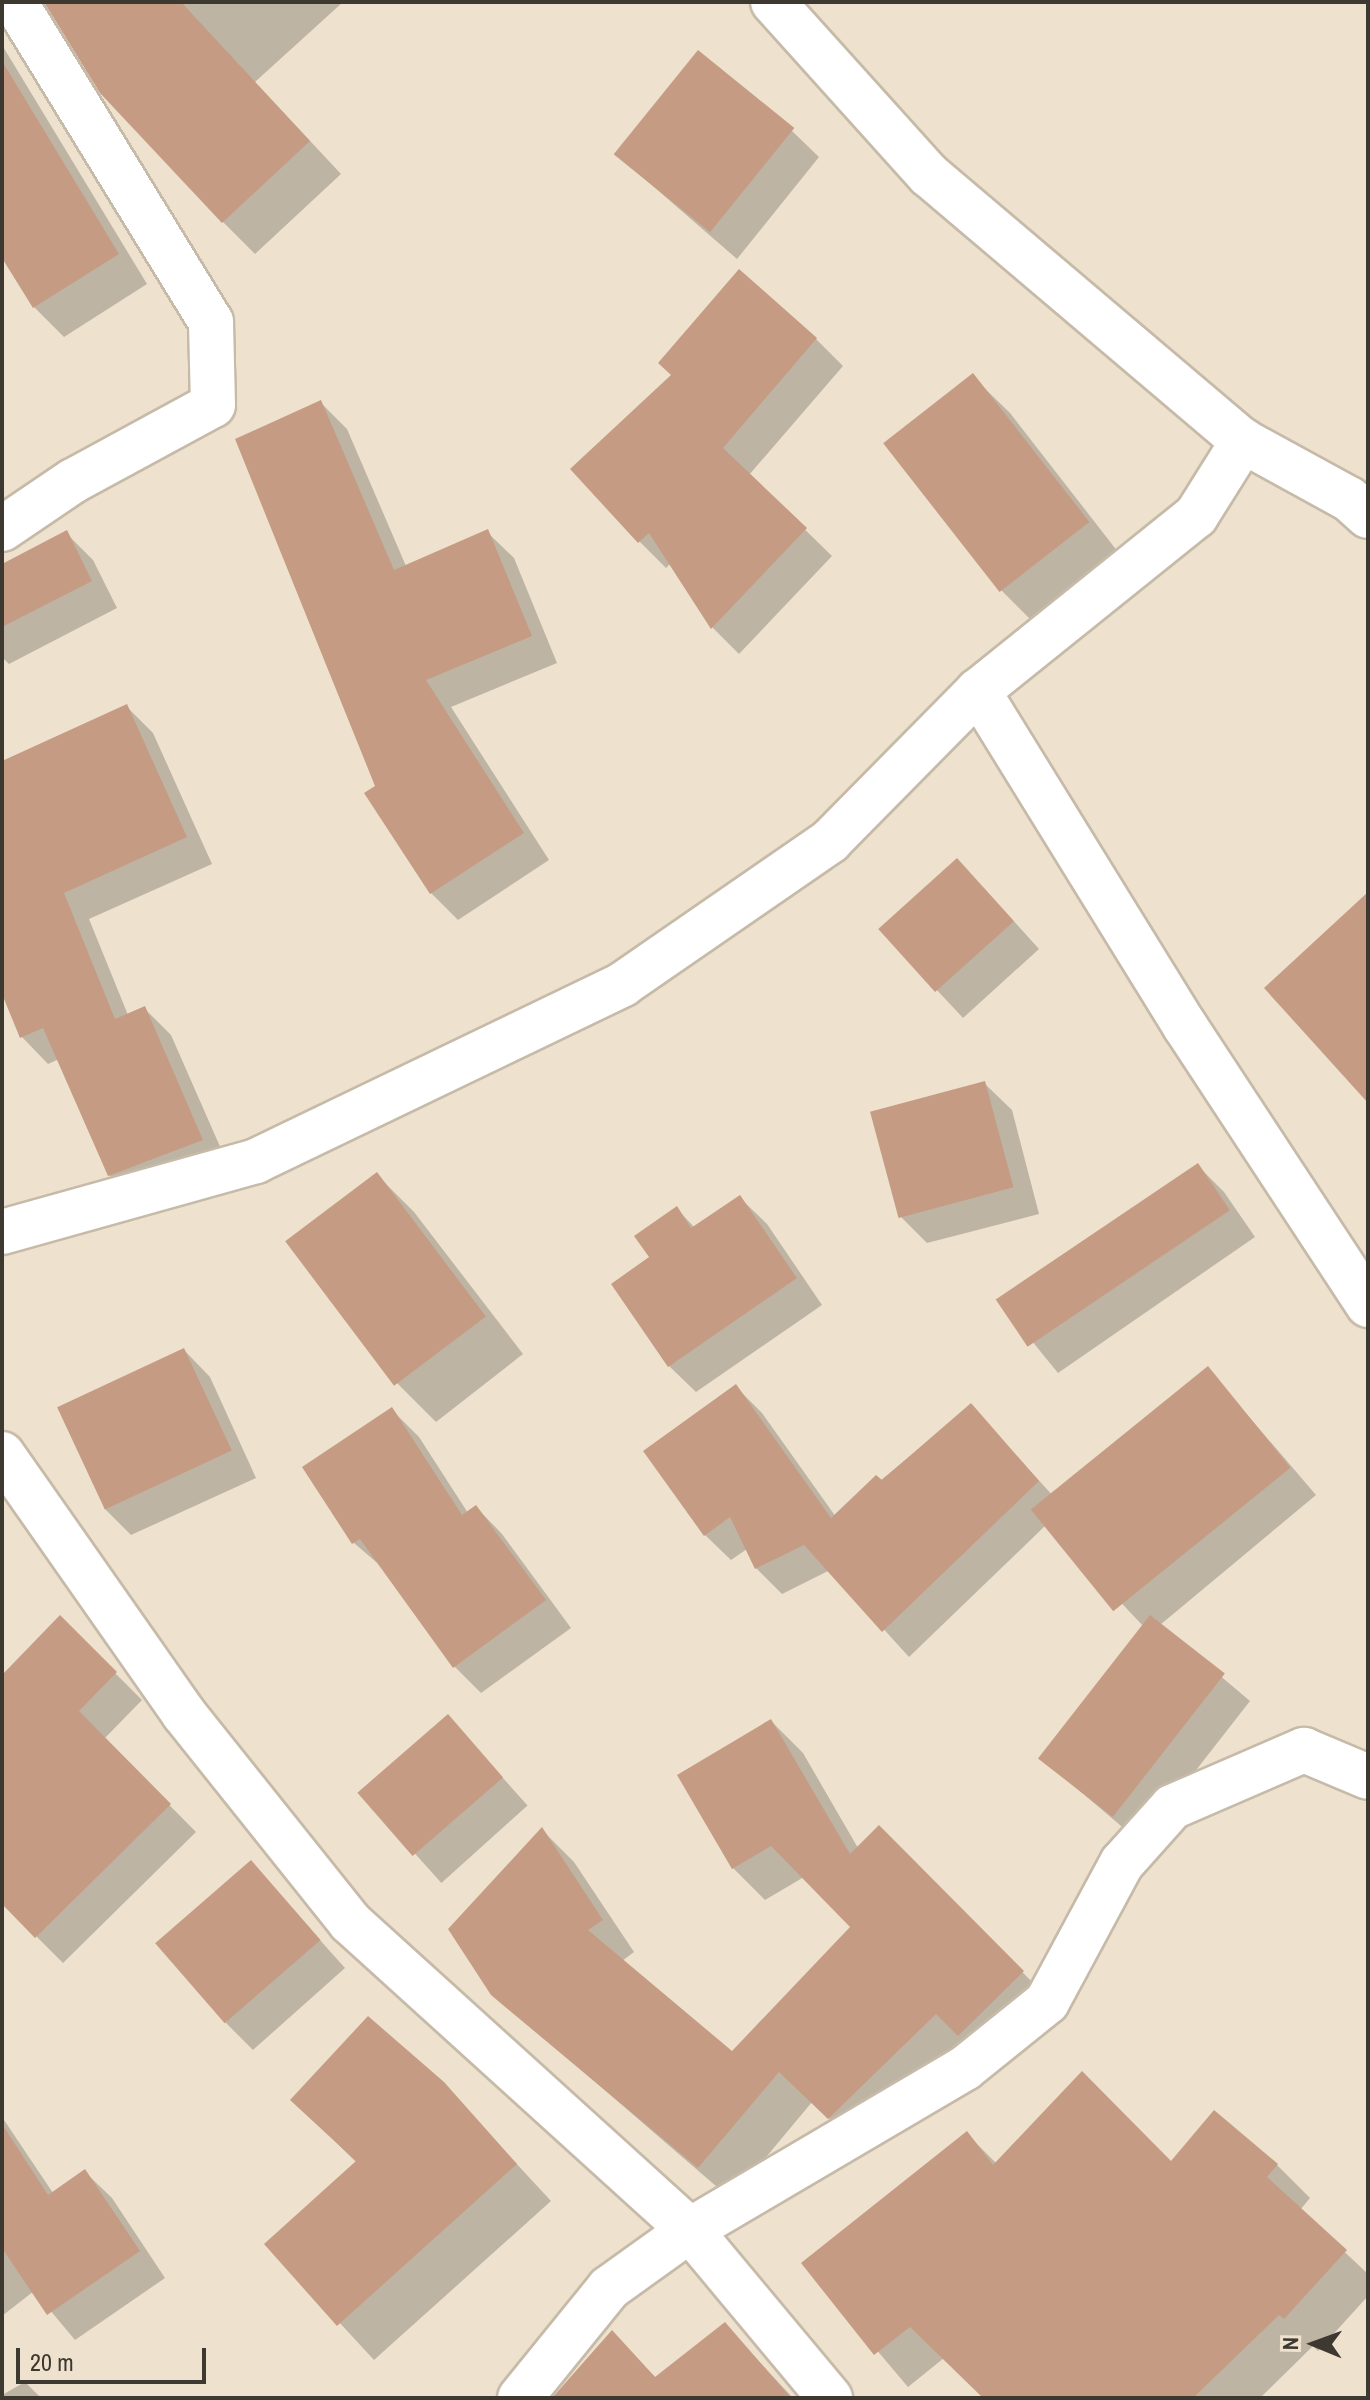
<!DOCTYPE html>
<style>
body{margin:0}
#map{position:relative;width:1370px;height:2400px;overflow:hidden;background:#eee1ce;font-family:"Archivo Narrow",sans-serif}
div>[style]{position:absolute}
.shadow>*{inset:0;background:#0003;transform-origin:0 0}
.building>*{inset:0;background:#c59c83;transform-origin:0 0}
.roads{filter:drop-shadow(2px 0 #c6baa8) drop-shadow(-2px 0 #c6baa8) drop-shadow(0 2px #c6baa8) drop-shadow(0 -2px #c6baa8)}
.street>*{height:44px;margin:-22px;padding:0 22px;transform-origin:22px;border-radius:22px;background:#fff}
span{translate:-50% -50%;white-space:nowrap;text-align:center;line-height:1.15;-webkit-text-stroke:6px #eee1ce;paint-order:stroke}
.frame{position:absolute;inset:0;border:4px solid #3d3931;pointer-events:none}
.north{position:absolute;left:1274px;top:2304px;width:80px;height:80px;-webkit-text-stroke:6px #eee1ce;paint-order:stroke;rotate:271deg;font-size:22px;font-weight:700;line-height:32px;text-align:center;color:#3d3931}
.north::after{content:'';display:block;margin:auto;width:28px;height:36px;background:#3d3931;clip-path:polygon(50% 0,100% 100%,50% 72%,0 100%)}
.scale{position:absolute;left:16px;top:2348px;width:190px;height:36px;box-sizing:border-box;border:4px solid #3d3931;border-top:0;padding-left:10px;font-size:24px;line-height:28px;white-space:nowrap;color:#3d3931;-webkit-text-stroke:6px #eee1ce;paint-order:stroke}
</style>
<div id="map">
<div class="shadow">
<div style="clip-path:polygon(45px 2px,343px 2px,255px 82px,341px 174px,255px 254px,223px 222px)"></div>
<div style="clip-path:polygon(2px 45px,147px 284px,64px 337px,34px 307px,2px 254px)"></div>
<div style="clip-path:polygon(792px 131px,819px 157px,737px 259px,616px 154px)"></div>
<div style="clip-path:polygon(816px 339px,843px 366px,749px 475px,832px 556px,739px 654px,713px 628px,671px 563px,666px 568px,639px 541px,673px 376px)"></div>
<div style="clip-path:polygon(972px 376px,1010px 413px,1125px 561px,1039px 628px,1002px 591px,887px 444px)"></div>
<div style="clip-path:polygon(320px 402px,347px 429px,406px 566px,487px 532px,514px 558px,557px 663px,451px 707px,549px 860px,458px 920px,431px 893px,377px 787px)"></div>
<div style="clip-path:polygon(66px 533px,93px 560px,117px 608px,9px 664px,2px 657px,2px 566px)"></div>
<div style="clip-path:polygon(126px 706px,153px 733px,212px 864px,89px 919px,128px 1015px,144px 1008px,171px 1035px,229px 1167px,136px 1202px,109px 1175px,59px 1059px,48px 1064px,22px 1037px,2px 989px,2px 763px)"></div>
<div style="clip-path:polygon(983px 887px,1039px 949px,963px 1018px,881px 930px)"></div>
<div style="clip-path:polygon(985px 1084px,1012px 1110px,1039px 1214px,927px 1243px,901px 1217px)"></div>
<div style="clip-path:polygon(1198px 1166px,1224px 1192px,1255px 1237px,1058px 1373px,1001px 1303px)"></div>
<div style="clip-path:polygon(376px 1174px,414px 1212px,523px 1354px,436px 1422px,398px 1384px,290px 1243px)"></div>
<div style="clip-path:polygon(740px 1198px,767px 1224px,822px 1305px,696px 1392px,669px 1366px,651px 1258px,677px 1209px,695px 1228px)"></div>
<div style="clip-path:polygon(184px 1350px,210px 1377px,256px 1478px,131px 1535px,104px 1508px)"></div>
<div style="clip-path:polygon(1208px 1369px,1316px 1495px,1160px 1625px,1250px 1701px,1140px 1842px,1042px 1759px,1144px 1627px,1047px 1524px,909px 1657px,830px 1570px,782px 1594px,756px 1568px,747px 1549px,731px 1560px,705px 1535px,736px 1387px,762px 1413px,836px 1517px,971px 1406px,1054px 1497px)"></div>
<div style="clip-path:polygon(392px 1410px,419px 1437px,468px 1513px,476px 1507px,502px 1534px,571px 1628px,481px 1693px,455px 1667px,383px 1568px,354px 1543px,305px 1467px)"></div>
<div style="clip-path:polygon(60px 1618px,142px 1700px,104px 1739px,196px 1832px,63px 1963px,2px 1902px,2px 1678px)"></div>
<div style="left:448px;top:1717px;width:119px;height:116px;rotate:48deg"></div>
<div style="clip-path:polygon(771px 1721px,803px 1753px,858px 1848px,879px 1828px,1054px 2004px,862px 2150px,812px 2102px,731px 2199px,492px 1993px,542px 1830px,574px 1862px,634px 1952px,622px 1961px,732px 2053px,853px 1927px,804px 1877px,765px 1900px,733px 1868px,679px 1776px)"></div>
<div style="clip-path:polygon(251px 1863px,345px 1968px,253px 2050px,226px 2023px)"></div>
<div style="clip-path:polygon(442px 2083px,551px 2201px,374px 2360px,267px 2244px,357px 2163px,293px 2100px)"></div>
<div style="clip-path:polygon(2px 2117px,53px 2193px,85px 2172px,112px 2198px,165px 2278px,75px 2340px,34px 2291px,2px 2316px)"></div>
<div style="clip-path:polygon(967px 2134px,997px 2164px,1277px 2165px,1310px 2198px,1300px 2210px,1368px 2274px,1368px 2296px,1318px 2351px,1313px 2346px,1260px 2398px,985px 2398px,944px 2358px,908px 2387px,803px 2263px)"></div>
<div style="clip-path:polygon(725px 2325px,793px 2398px,570px 2398px,562px 2389px,612px 2333px,657px 2379px)"></div>
<div style="clip-path:polygon(25px 2382px,41px 2398px,2px 2398px,2px 2395px)"></div>
</div>
<div class="building">
<div style="clip-path:polygon(44px 2px,181px 2px,310px 141px,222px 223px,100px 93px)"></div>
<div style="left:698px;top:50px;width:124px;height:134px;rotate:39deg"></div>
<div style="clip-path:polygon(2px 61px,119px 254px,33px 308px,2px 258px)"></div>
<div style="clip-path:polygon(739px 269px,817px 338px,723px 448px,807px 528px,711px 629px,649px 533px,638px 543px,570px 469px,671px 375px,658px 363px)"></div>
<div style="left:973px;top:373px;width:189px;height:114px;rotate:52deg"></div>
<div style="clip-path:polygon(321px 400px,394px 570px,488px 529px,532px 636px,426px 680px,524px 833px,430px 894px,364px 793px,375px 786px,235px 439px)"></div>
<div style="clip-path:polygon(67px 530px,92px 581px,2px 627px,2px 564px)"></div>
<div style="clip-path:polygon(127px 704px,187px 837px,64px 893px,115px 1019px,145px 1006px,203px 1140px,108px 1176px,43px 1028px,20px 1038px,2px 994px,2px 761px)"></div>
<div style="left:957px;top:858px;width:85px;height:106px;rotate:48deg"></div>
<div style="clip-path:polygon(1368px 892px,1368px 1103px,1264px 988px)"></div>
<div style="left:985px;top:1081px;width:110px;height:119px;rotate:75deg"></div>
<div style="left:1198px;top:1163px;width:57px;height:244px;rotate:56deg"></div>
<div style="left:377px;top:1172px;width:181px;height:115px;rotate:53deg"></div>
<div style="clip-path:polygon(740px 1195px,797px 1278px,668px 1367px,611px 1284px,649px 1257px,634px 1236px,677px 1206px,691px 1228px)"></div>
<div style="left:184px;top:1348px;width:113px;height:140px;rotate:65deg"></div>
<div style="left:1208px;top:1366px;width:131px;height:228px;rotate:51deg"></div>
<div style="clip-path:polygon(736px 1384px,831px 1518px,876px 1475px,882px 1480px,971px 1403px,1039px 1481px,882px 1632px,804px 1545px,755px 1569px,730px 1517px,704px 1536px,643px 1451px)"></div>
<div style="clip-path:polygon(392px 1407px,462px 1515px,476px 1505px,546px 1600px,453px 1668px,360px 1539px,352px 1544px,302px 1467px)"></div>
<div style="clip-path:polygon(60px 1615px,117px 1672px,79px 1711px,171px 1804px,35px 1938px,2px 1904px,2px 1675px)"></div>
<div style="left:1150px;top:1615px;width:95px;height:182px;rotate:38deg"></div>
<div style="left:448px;top:1714px;width:84px;height:120px;rotate:49deg"></div>
<div style="clip-path:polygon(771px 1719px,850px 1854px,879px 1825px,1024px 1971px,958px 2036px,936px 2014px,828px 2119px,779px 2072px,698px 2168px,491px 1995px,448px 1929px,542px 1827px,603px 1920px,588px 1930px,732px 2051px,850px 1927px,771px 1846px,732px 1869px,677px 1775px)"></div>
<div style="left:251px;top:1860px;width:106px;height:127px;rotate:49deg"></div>
<div style="clip-path:polygon(368px 2016px,444px 2082px,517px 2164px,337px 2326px,264px 2244px,356px 2161px,290px 2100px)"></div>
<div style="clip-path:polygon(1082px 2071px,1171px 2161px,1214px 2110px,1278px 2164px,1267px 2177px,1347px 2250px,1284px 2319px,1279px 2315px,1193px 2398px,983px 2398px,910px 2327px,874px 2355px,801px 2263px,967px 2131px,993px 2165px)"></div>
<div style="clip-path:polygon(2px 2124px,48px 2195px,85px 2169px,140px 2251px,47px 2315px,2px 2248px)"></div>
<div style="clip-path:polygon(725px 2322px,791px 2398px,552px 2398px,612px 2330px,655px 2377px)"></div>
</div>
<div class="roads">
<div class="street">
<div style="left:773px;top:2px;width:233px;rotate:48deg"></div>
<div style="left:929px;top:175px;width:412px;rotate:40.3deg"></div>
<div style="left:1243px;top:441px;width:121px;rotate:28.7deg"></div>
<div style="left:1349px;top:499px;width:25px;rotate:42deg"></div>
<div style="left:2px;top:529px;width:86px;rotate:-34.1deg"></div>
<div style="left:73px;top:481px;width:159px;rotate:-28.5deg"></div>
<div style="left:213px;top:405px;width:83px;rotate:-91.4deg"></div>
<div style="left:211px;top:322px;width:375px;rotate:-121.5deg"></div>
<div style="left:978px;top:691px;width:394px;rotate:58.3deg"></div>
<div style="left:1185px;top:1026px;width:334px;rotate:56.7deg"></div>
<div style="left:2px;top:1232px;width:264px;rotate:-15.6deg"></div>
<div style="left:256px;top:1161px;width:407px;rotate:-25.7deg"></div>
<div style="left:623px;top:984px;width:252px;rotate:-34.6deg"></div>
<div style="left:830px;top:841px;width:211px;rotate:-45.4deg"></div>
<div style="left:978px;top:691px;width:280px;rotate:-38.8deg"></div>
<div style="left:1196px;top:516px;width:89px;rotate:-57.9deg"></div>
<div style="left:2px;top:1454px;width:317px;rotate:55deg"></div>
<div style="left:184px;top:1714px;width:266px;rotate:51.4deg"></div>
<div style="left:350px;top:1922px;width:459px;rotate:42.2deg"></div>
<div style="left:690px;top:2230px;width:219px;rotate:50.2deg"></div>
<div style="left:520px;top:2398px;width:141px;rotate:-51deg"></div>
<div style="left:609px;top:2288px;width:100px;rotate:-35.6deg"></div>
<div style="left:690px;top:2230px;width:319px;rotate:-30.5deg"></div>
<div style="left:965px;top:2068px;width:105px;rotate:-38.8deg"></div>
<div style="left:1047px;top:2002px;width:158px;rotate:-61.7deg"></div>
<div style="left:1122px;top:1863px;width:75px;rotate:-48.2deg"></div>
<div style="left:1172px;top:1807px;width:144px;rotate:-23.4deg"></div>
<div style="left:1304px;top:1750px;width:69px;rotate:22.9deg"></div>
</div>
</div>
<div class="frame"></div>
<div class="north">N</div>
<div class="scale">20 m</div>
</div>
